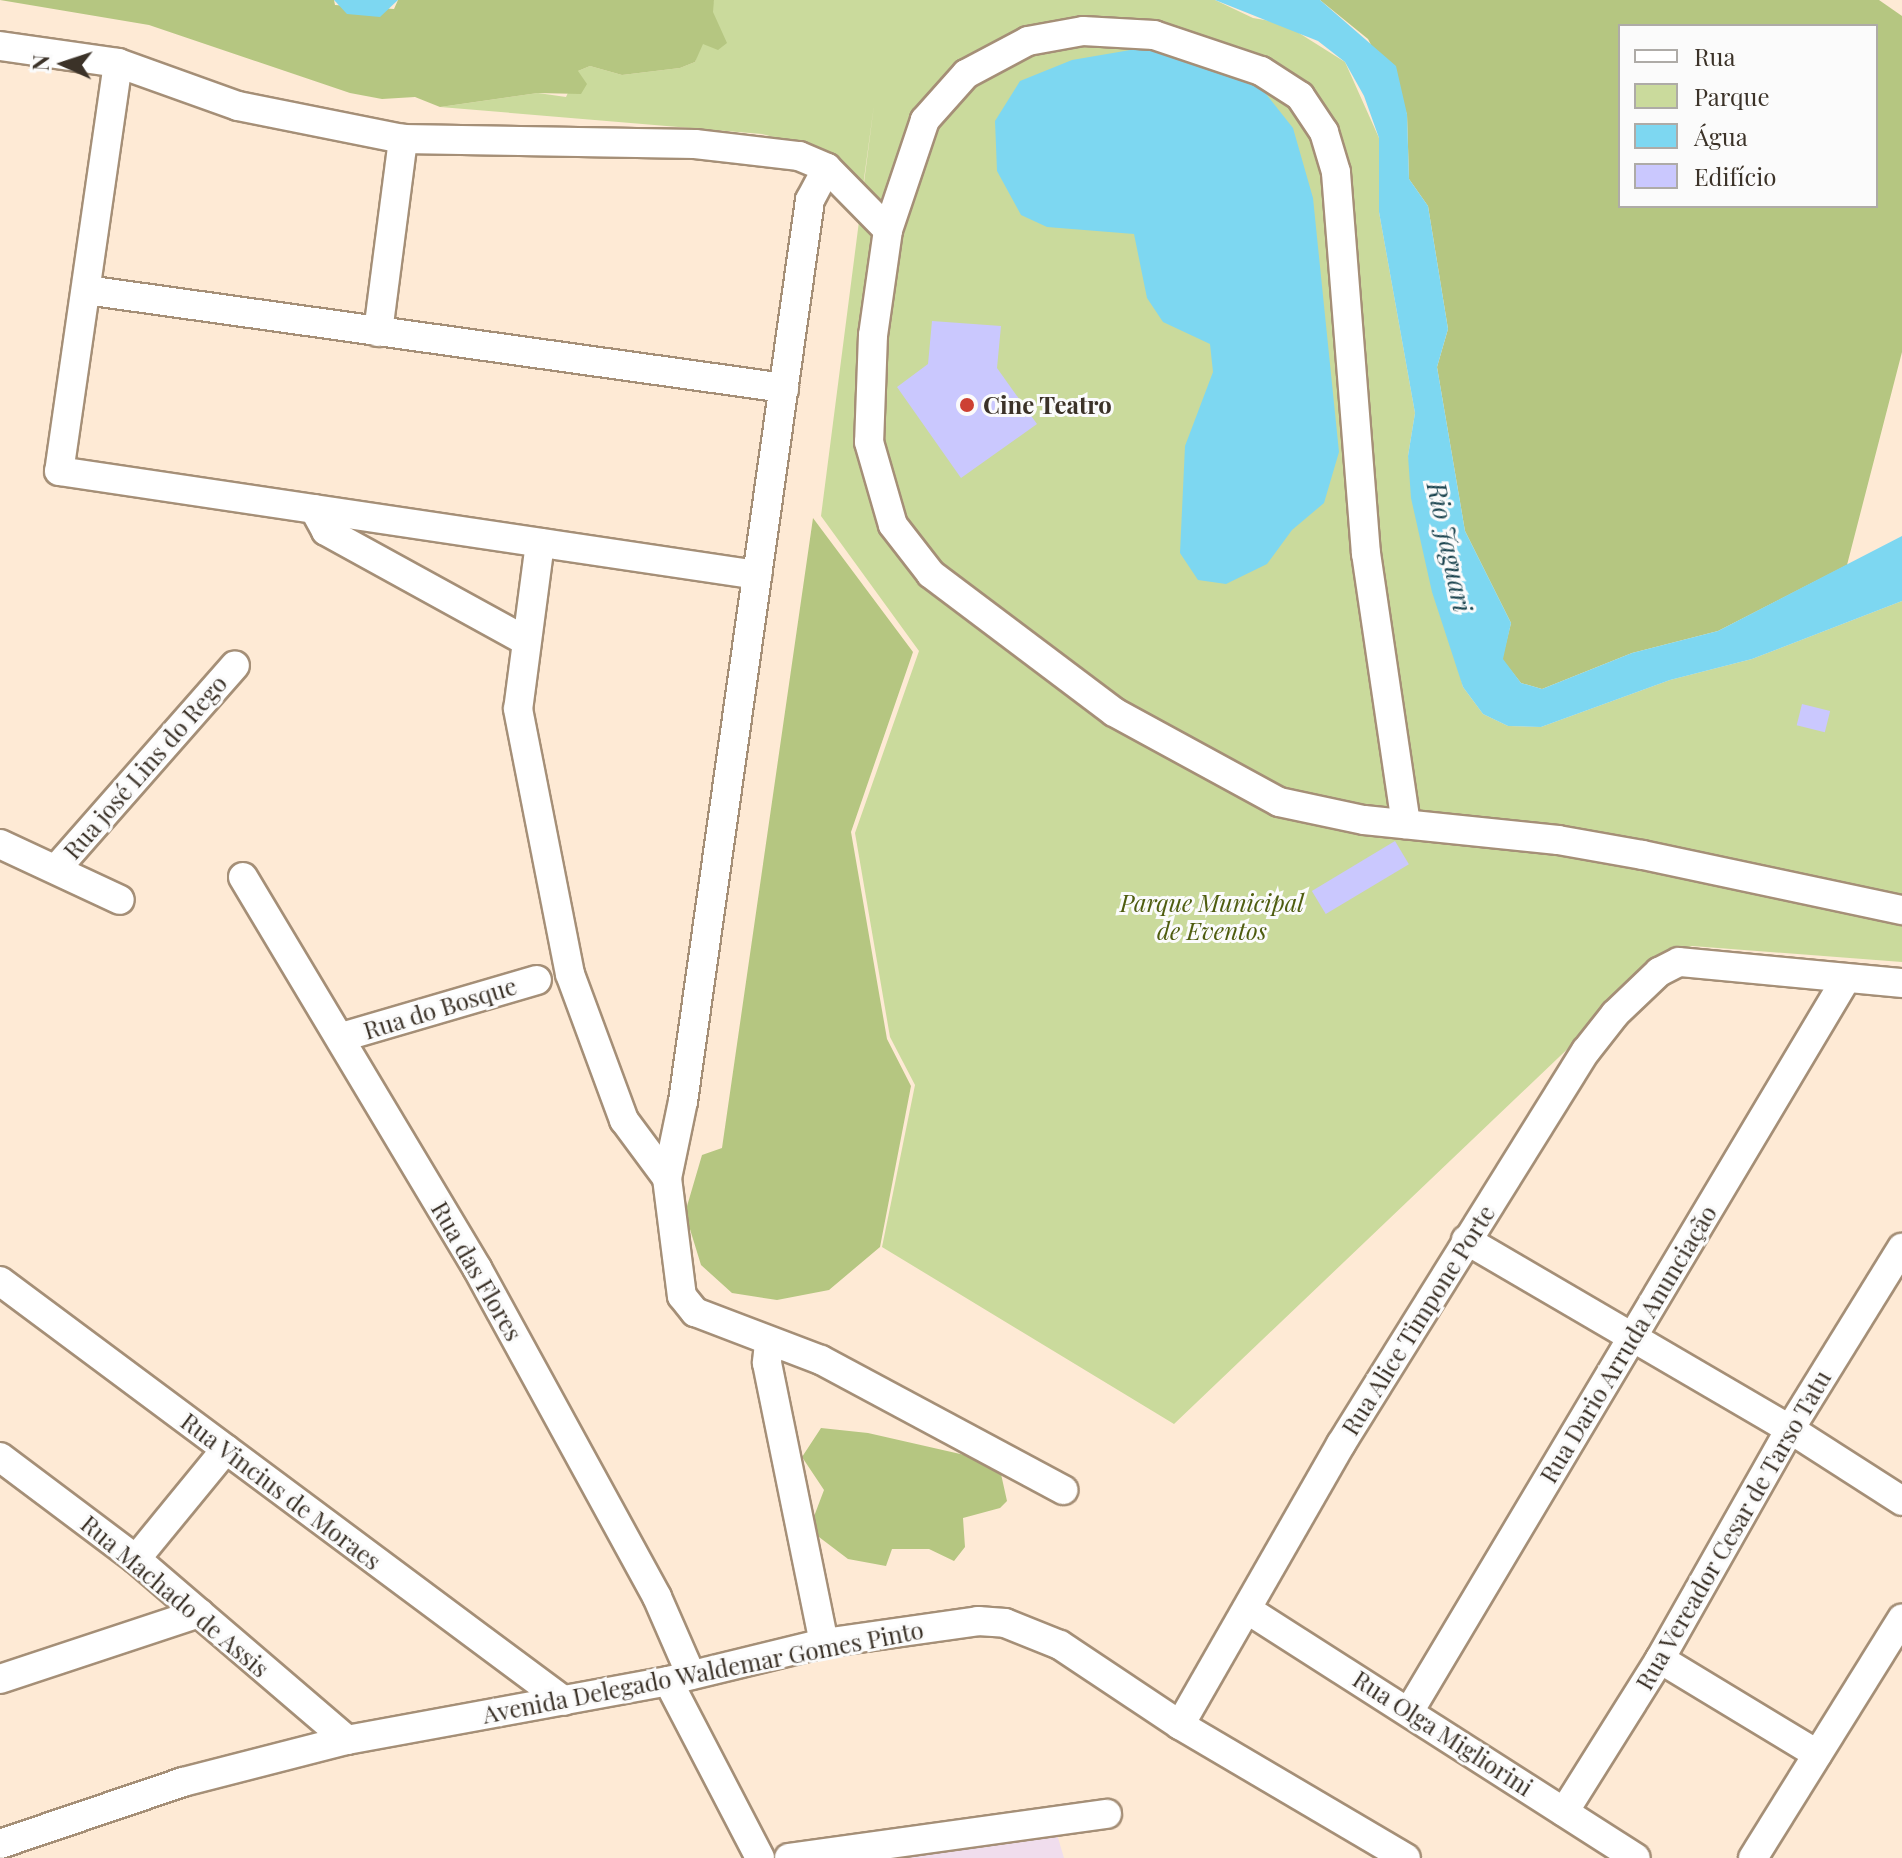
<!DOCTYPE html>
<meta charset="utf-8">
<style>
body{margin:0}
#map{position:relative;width:1902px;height:1858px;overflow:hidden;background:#feead5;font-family:"Playfair Display",serif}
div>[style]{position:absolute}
.commercial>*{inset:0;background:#f0dded}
.green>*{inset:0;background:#cada9c}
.forest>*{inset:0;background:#b5c681}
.water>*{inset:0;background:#7dd7f1}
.building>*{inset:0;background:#cac8fe;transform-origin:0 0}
.roads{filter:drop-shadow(2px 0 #a58f77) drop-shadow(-2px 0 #a58f77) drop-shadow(0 2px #a58f77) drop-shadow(0 -2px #a58f77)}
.minor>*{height:28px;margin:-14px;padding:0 14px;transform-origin:14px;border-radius:14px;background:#fff}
.dots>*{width:22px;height:22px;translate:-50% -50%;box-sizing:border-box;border:4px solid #fbfbfb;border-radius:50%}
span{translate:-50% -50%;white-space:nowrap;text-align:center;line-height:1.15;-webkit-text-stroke:6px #fbfbfb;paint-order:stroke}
.poi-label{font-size:24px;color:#3b3228;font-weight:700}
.left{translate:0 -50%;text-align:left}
.street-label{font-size:24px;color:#3b3228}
.park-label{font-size:24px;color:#4e5c0f;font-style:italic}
.water-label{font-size:26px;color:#1c4550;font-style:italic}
.legend{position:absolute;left:1618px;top:24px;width:260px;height:184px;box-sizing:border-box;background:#fbfbfb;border:2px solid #aeaba7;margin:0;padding:10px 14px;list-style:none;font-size:24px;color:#3b3228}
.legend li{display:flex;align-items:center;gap:16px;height:40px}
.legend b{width:40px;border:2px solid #aeaba7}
.north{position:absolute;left:24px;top:24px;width:80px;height:80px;-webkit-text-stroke:6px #fbfbfb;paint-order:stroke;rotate:273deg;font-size:22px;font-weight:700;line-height:32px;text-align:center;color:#3b3228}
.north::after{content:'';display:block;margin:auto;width:28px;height:36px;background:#3b3228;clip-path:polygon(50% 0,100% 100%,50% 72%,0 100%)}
</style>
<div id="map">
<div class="commercial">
<div style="clip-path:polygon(1056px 1831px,1064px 1858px,889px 1858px)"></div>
</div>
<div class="green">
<div style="clip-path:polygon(714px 0,1215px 0,1253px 18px,1283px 23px,1345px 62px,1379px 138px,1379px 212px,1415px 413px,1408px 456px,1463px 687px,1483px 714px,1508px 726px,1541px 727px,1670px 680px,1752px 659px,1902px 601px,1902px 962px,1692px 946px,1665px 956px,1174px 1424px,882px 1247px,915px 1085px,890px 1037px,855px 833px,919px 651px,821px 516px,874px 105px,863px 186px,800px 144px,762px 134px,440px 107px,538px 93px,566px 97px,578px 71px,590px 66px,622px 75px,680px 68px,695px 62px)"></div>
</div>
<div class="forest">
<div style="clip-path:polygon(0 0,334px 0,335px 5px,394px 9px,398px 0,714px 0,713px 12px,727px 43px,718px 50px,703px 44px,695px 62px,680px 68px,622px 75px,590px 66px,578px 71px,587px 84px,581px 94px,538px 93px,440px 107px,415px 97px,382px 99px,350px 93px,149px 25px)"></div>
<div style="clip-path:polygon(evenodd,1320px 0,1879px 0,1902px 16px,1902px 352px,1847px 565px,1718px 631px,1632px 653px,1542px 689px,1521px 683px,1502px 659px,1511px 623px,1465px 531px,1437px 367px,1448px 329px,1428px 206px,1409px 179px,1407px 114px,1368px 39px,1320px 0,1620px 26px,1876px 26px,1876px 206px,1620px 206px,1620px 26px)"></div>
<div style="clip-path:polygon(813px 518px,913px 652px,851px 832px,887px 1039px,911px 1086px,880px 1247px,829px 1290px,777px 1300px,732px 1293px,701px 1265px,685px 1213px,702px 1155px,722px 1148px)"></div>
<div style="clip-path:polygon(821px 1428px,868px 1433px,991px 1461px,1001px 1474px,1007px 1501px,1000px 1508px,963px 1518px,965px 1547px,954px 1561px,929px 1549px,892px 1549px,886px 1566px,848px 1559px,819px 1537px,813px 1519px,824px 1490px,802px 1457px)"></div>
</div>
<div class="water">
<div style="clip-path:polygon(334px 0,398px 0,380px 17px,347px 14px)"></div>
<div style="clip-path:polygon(1215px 0,1320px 0,1396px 66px,1407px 114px,1409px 179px,1428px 206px,1448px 329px,1437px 367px,1465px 531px,1511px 623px,1503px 659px,1521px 683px,1542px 689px,1632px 653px,1718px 631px,1902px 536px,1902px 601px,1752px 659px,1670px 680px,1541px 727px,1508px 726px,1483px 714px,1463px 687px,1432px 592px,1411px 498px,1408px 456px,1415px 413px,1379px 212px,1379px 138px,1364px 96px,1345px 62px,1318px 41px)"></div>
<div style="clip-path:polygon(1142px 48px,1190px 50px,1251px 75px,1293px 128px,1313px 198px,1339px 452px,1324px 503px,1292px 530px,1267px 564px,1226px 584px,1198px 580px,1180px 553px,1185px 446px,1213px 372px,1210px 344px,1163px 322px,1147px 298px,1134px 234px,1047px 227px,1021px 215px,997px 171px,995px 121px,1020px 81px,1072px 60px)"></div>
</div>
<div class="building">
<div style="clip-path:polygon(932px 321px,1001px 326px,997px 368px,1037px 424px,961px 478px,897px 387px,928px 364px)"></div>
<div style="left:1802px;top:704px;width:29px;height:22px;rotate:14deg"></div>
<div style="left:1395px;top:841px;width:27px;height:97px;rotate:59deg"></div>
</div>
<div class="roads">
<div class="minor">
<div style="left:0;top:46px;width:119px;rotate:8.2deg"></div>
<div style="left:118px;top:63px;width:127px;rotate:19.7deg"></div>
<div style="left:238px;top:106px;width:168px;rotate:11.3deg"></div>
<div style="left:403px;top:139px;width:292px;rotate:1deg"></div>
<div style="left:695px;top:144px;width:105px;rotate:6.6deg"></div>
<div style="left:799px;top:156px;width:30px;rotate:23deg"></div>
<div style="left:827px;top:168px;width:87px;rotate:45.5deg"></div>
<div style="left:118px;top:63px;width:412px;rotate:98.2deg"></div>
<div style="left:59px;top:471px;width:706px;rotate:8.47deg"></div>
<div style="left:827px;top:168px;width:36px;rotate:118deg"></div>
<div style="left:810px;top:200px;width:910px;rotate:98.02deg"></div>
<div style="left:683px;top:1101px;width:79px;rotate:101.7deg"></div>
<div style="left:667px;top:1178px;width:119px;rotate:82.8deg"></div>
<div style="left:682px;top:1296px;width:21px;rotate:51deg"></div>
<div style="left:695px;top:1312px;width:135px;rotate:20.9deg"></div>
<div style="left:821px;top:1360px;width:275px;rotate:28.2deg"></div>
<div style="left:86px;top:290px;width:705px;rotate:7.99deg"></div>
<div style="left:378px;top:332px;width:195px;rotate:-82.6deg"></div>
<div style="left:314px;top:509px;width:25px;rotate:61deg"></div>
<div style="left:326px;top:531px;width:226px;rotate:28.8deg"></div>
<div style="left:540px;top:543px;width:167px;rotate:97.5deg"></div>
<div style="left:518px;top:709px;width:270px;rotate:78.9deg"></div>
<div style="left:570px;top:974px;width:156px;rotate:69.7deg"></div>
<div style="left:624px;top:1120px;width:72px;rotate:53.4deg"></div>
<div style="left:1406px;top:824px;width:273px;rotate:-98.4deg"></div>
<div style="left:1366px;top:554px;width:383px;rotate:-94.5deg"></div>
<div style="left:1336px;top:172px;width:42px;rotate:-106.7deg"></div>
<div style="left:1324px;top:132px;width:43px;rotate:-123.7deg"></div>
<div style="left:1300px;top:96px;width:46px;rotate:-147.3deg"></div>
<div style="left:1261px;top:71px;width:113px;rotate:-161.4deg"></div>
<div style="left:1154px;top:35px;width:71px;rotate:-176.8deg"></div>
<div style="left:1083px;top:31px;width:56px;rotate:169.7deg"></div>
<div style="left:1028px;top:41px;width:70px;rotate:152deg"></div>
<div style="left:966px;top:74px;width:62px;rotate:131.7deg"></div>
<div style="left:925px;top:120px;width:116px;rotate:108.6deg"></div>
<div style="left:888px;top:230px;width:106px;rotate:98.1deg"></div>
<div style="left:873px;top:335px;width:107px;rotate:92.1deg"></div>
<div style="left:869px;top:442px;width:86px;rotate:73.9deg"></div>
<div style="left:893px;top:525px;width:62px;rotate:52.2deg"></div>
<div style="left:931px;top:574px;width:229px;rotate:37deg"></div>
<div style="left:1114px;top:712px;width:188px;rotate:28.6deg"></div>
<div style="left:1279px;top:802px;width:87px;rotate:12deg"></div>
<div style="left:1364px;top:820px;width:195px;rotate:5.9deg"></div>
<div style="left:1558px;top:840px;width:86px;rotate:10deg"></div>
<div style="left:1643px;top:855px;width:265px;rotate:12deg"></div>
<div style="left:0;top:844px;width:132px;rotate:25deg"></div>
<div style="left:56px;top:869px;width:271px;rotate:-48.7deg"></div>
<div style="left:243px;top:877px;width:456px;rotate:59.1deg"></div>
<div style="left:477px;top:1268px;width:375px;rotate:61.3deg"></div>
<div style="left:657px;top:1597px;width:85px;rotate:66.4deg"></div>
<div style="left:342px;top:1037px;width:203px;rotate:-16.3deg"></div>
<div style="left:1466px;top:1240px;width:375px;rotate:30.3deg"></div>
<div style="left:1790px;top:1429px;width:133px;rotate:32.7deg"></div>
<div style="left:0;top:1281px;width:703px;rotate:36.67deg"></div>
<div style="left:769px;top:1343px;width:20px;rotate:96deg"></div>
<div style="left:767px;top:1363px;width:286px;rotate:78.5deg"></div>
<div style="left:0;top:1457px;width:170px;rotate:36.9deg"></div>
<div style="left:136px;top:1559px;width:278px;rotate:40.6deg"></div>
<div style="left:136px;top:1559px;width:142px;rotate:-50.7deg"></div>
<div style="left:1248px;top:1610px;width:460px;rotate:32.6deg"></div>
<div style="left:1660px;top:1659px;width:184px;rotate:31.2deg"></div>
<div style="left:0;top:1679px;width:210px;rotate:-18.3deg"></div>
<div style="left:668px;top:1681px;width:199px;rotate:62.5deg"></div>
<div style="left:1410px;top:1710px;width:851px;rotate:-59.19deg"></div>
<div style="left:1180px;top:1725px;width:324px;rotate:-60.2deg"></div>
<div style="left:1341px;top:1444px;width:463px;rotate:-58.1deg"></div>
<div style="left:1586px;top:1051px;width:47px;rotate:-51.9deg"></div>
<div style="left:1615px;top:1014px;width:61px;rotate:-43.7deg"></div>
<div style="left:1659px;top:972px;width:22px;rotate:-27deg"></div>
<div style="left:1679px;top:962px;width:224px;rotate:5.4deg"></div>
<div style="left:1564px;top:1812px;width:181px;rotate:-57.9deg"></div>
<div style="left:1660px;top:1659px;width:264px;rotate:-60.5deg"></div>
<div style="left:1790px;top:1429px;width:213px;rotate:-58.3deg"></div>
<div style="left:0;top:1844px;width:193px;rotate:-18.7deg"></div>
<div style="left:183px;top:1782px;width:169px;rotate:-14.4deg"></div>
<div style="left:347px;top:1740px;width:326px;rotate:-10.4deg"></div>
<div style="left:668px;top:1681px;width:161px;rotate:-13.7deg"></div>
<div style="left:824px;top:1643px;width:156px;rotate:-8.1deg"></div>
<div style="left:978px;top:1621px;width:27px;rotate:4deg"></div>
<div style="left:1005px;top:1623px;width:59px;rotate:21.8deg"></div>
<div style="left:1060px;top:1645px;width:144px;rotate:33.7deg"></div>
<div style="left:1180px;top:1725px;width:262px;rotate:30.5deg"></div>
<div style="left:789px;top:1858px;width:321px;rotate:-7.9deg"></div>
<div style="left:1753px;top:1858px;width:282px;rotate:-58.1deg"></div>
</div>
</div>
<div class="dots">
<div style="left:967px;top:405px;background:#cd4033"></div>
</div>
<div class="poi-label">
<span class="left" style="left:983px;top:405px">Cine Teatro</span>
</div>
<div class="street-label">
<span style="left:145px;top:767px;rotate:-49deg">Rua josé Lins do Rego</span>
<span style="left:440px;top:1008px;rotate:-17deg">Rua do Bosque</span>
<span style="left:477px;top:1271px;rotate:60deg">Rua das Flores</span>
<span style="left:1418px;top:1320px;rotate:-58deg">Rua Alice Timpone Porte</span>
<span style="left:1628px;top:1344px;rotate:-59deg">Rua Dario Arruda Anunciação</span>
<span style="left:281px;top:1491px;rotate:37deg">Rua Vincius de Moraes</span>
<span style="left:1733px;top:1530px;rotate:-60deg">Rua Vereador Cesar de Tarso Tatu</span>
<span style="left:175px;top:1596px;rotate:40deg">Rua Machado de Assis</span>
<span style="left:703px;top:1672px;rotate:-11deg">Avenida Delegado Waldemar Gomes Pinto</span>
<span style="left:1443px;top:1733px;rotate:33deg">Rua Olga Migliorini</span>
</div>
<div class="park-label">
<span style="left:1212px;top:917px">Parque Municipal<br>de Eventos</span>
</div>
<div class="water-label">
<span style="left:1450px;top:547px;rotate:78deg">Rio Jaguari</span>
</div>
<ul class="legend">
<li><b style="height:10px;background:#fff"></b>Rua</li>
<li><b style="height:22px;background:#cada9c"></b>Parque</li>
<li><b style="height:22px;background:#7dd7f1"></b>Água</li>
<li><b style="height:22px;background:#cac8fe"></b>Edifício</li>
</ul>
<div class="north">N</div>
</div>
